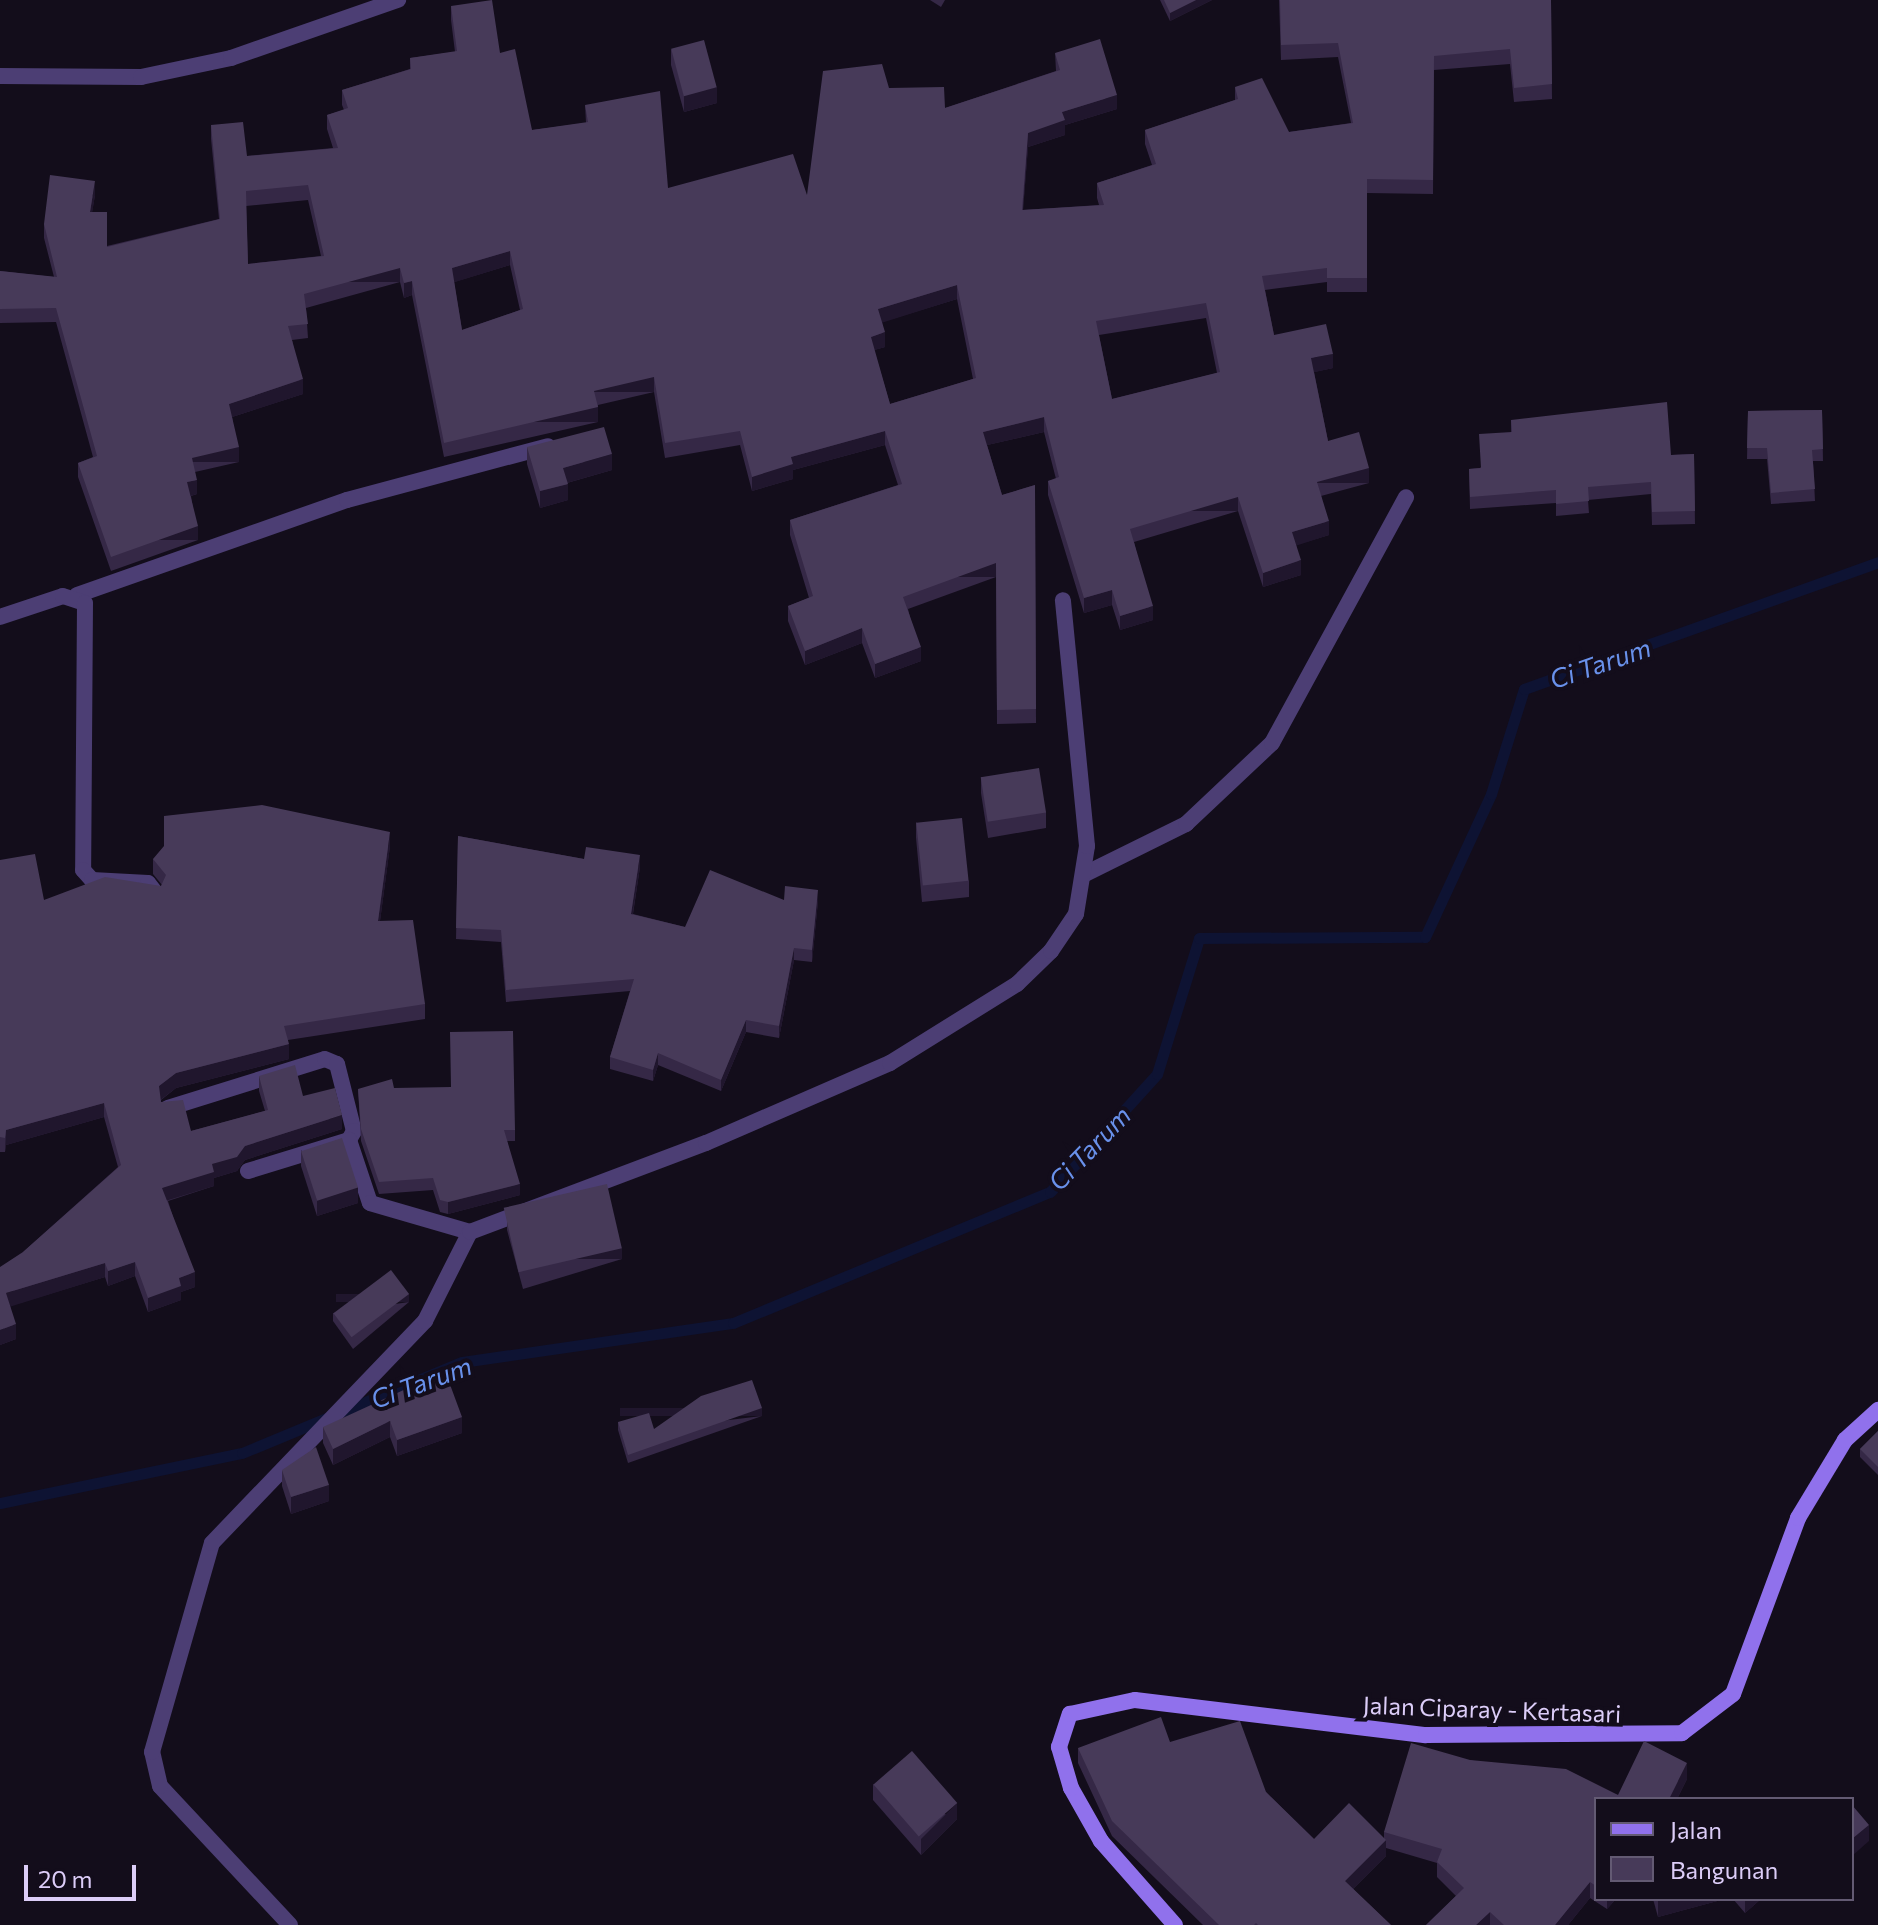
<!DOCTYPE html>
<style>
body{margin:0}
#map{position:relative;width:1878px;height:1925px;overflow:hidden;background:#130d1b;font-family:Commissioner,sans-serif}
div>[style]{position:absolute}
.stream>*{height:11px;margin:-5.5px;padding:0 5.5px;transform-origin:5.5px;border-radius:5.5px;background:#0e1333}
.minor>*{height:16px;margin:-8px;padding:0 8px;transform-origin:8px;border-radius:8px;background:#4c3e74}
.secondary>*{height:16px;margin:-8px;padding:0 8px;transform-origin:8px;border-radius:8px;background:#9071ec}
.wall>*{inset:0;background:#352846}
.shaded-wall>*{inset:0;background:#20162d;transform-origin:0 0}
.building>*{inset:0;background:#473a59;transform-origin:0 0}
span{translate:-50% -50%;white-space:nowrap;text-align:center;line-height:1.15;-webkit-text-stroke:8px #130d1b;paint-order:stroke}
.street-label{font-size:24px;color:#dccdf8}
.water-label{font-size:26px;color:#6991eb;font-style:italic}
.legend{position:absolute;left:1594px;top:1797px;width:260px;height:104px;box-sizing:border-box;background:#130d1b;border:2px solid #635a73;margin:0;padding:10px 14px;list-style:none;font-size:24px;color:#dccdf8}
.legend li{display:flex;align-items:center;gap:16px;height:40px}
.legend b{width:40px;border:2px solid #635a73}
.scale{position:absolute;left:24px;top:1865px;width:112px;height:36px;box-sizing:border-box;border:4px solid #dccdf8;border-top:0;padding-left:10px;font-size:24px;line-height:28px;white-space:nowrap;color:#dccdf8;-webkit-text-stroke:6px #130d1b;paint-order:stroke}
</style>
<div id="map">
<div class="stream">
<div style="left:0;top:1503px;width:247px;rotate:-11.7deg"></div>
<div style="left:242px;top:1453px;width:238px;rotate:-22.5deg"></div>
<div style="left:462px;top:1362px;width:274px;rotate:-8.2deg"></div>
<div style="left:733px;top:1323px;width:343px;rotate:-22.5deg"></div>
<div style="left:1050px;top:1192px;width:159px;rotate:-47.8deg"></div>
<div style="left:1157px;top:1074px;width:142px;rotate:-72.8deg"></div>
<div style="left:1199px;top:938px;width:226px;rotate:-0.3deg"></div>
<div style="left:1425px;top:937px;width:157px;rotate:-65.2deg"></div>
<div style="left:1491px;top:794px;width:110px;rotate:-72.6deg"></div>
<div style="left:1524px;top:689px;width:376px;rotate:-19.7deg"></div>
</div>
<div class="minor">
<div style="left:0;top:76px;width:141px;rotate:0.4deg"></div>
<div style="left:141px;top:77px;width:92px;rotate:-11.9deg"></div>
<div style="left:231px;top:58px;width:177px;rotate:-19.2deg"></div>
<div style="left:77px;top:595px;width:286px;rotate:-19.4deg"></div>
<div style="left:347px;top:500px;width:208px;rotate:-15deg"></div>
<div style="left:0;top:617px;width:66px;rotate:-18.4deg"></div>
<div style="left:63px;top:596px;width:23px;rotate:18deg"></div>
<div style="left:85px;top:603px;width:267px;rotate:90.4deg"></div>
<div style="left:83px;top:870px;width:13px;rotate:48deg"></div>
<div style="left:92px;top:880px;width:56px;rotate:3.1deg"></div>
<div style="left:148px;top:883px;width:11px;rotate:52deg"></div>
<div style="left:1085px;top:874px;width:113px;rotate:-26.3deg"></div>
<div style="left:1186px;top:824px;width:118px;rotate:-43.3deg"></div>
<div style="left:1272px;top:743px;width:280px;rotate:-61.4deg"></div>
<div style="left:168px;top:1108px;width:164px;rotate:-17.3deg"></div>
<div style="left:325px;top:1059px;width:13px;rotate:23deg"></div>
<div style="left:337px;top:1064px;width:69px;rotate:75.8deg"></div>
<div style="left:354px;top:1131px;width:10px;rotate:119deg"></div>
<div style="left:248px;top:1171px;width:106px;rotate:-17.1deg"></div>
<div style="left:349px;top:1140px;width:66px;rotate:71.6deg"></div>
<div style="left:370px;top:1203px;width:104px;rotate:16.2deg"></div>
<div style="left:290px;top:1925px;width:190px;rotate:-133.1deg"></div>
<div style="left:160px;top:1786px;width:35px;rotate:-103deg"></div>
<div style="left:152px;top:1752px;width:217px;rotate:-74deg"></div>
<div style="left:212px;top:1543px;width:308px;rotate:-46.2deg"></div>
<div style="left:425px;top:1321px;width:100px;rotate:-63.2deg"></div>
<div style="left:470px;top:1232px;width:252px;rotate:-20.7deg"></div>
<div style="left:706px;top:1143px;width:201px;rotate:-23.5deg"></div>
<div style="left:890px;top:1063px;width:150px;rotate:-31.9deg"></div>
<div style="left:1017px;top:984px;width:47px;rotate:-44.1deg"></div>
<div style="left:1051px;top:951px;width:45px;rotate:-56deg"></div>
<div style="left:1076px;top:914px;width:69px;rotate:-80.8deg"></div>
<div style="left:1087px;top:846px;width:247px;rotate:-95.6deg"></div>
</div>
<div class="secondary">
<div style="left:1175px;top:1925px;width:112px;rotate:-131.4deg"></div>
<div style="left:1101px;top:1841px;width:61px;rotate:-119.5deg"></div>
<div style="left:1071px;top:1788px;width:43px;rotate:-106.3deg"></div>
<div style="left:1059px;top:1747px;width:35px;rotate:-72deg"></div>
<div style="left:1070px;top:1714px;width:66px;rotate:-12.2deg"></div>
<div style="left:1135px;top:1700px;width:293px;rotate:6.9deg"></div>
<div style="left:1426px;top:1735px;width:256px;rotate:-0.4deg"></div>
<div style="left:1682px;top:1733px;width:64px;rotate:-37.4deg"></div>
<div style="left:1733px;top:1694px;width:188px;rotate:-69.7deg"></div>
<div style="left:1798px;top:1518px;width:91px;rotate:-58.9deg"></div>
<div style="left:1845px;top:1440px;width:45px;rotate:-42.3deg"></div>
</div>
<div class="wall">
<div style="clip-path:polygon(930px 0,945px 0,941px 7px)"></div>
<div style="clip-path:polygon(1160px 0,1212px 0,1170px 21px)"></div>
<div style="clip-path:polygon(evenodd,1279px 0,1551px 0,1552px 99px,1514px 102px,1510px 64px,1434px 70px,1433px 194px,1367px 193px,1367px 292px,1327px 292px,1327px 282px,1265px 290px,1274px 335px,1333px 368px,1314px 372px,1328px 441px,1369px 483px,1321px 496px,1329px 535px,1296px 545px,1301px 575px,1263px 587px,1238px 511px,1134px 542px,1153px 620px,1120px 630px,1112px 605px,1084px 613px,1048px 495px,1048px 481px,1056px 479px,1044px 432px,987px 445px,1002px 495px,1035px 485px,1036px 723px,997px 724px,996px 577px,908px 609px,921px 661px,875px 678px,862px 643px,805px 665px,788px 621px,788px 606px,809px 598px,790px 535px,790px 520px,898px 485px,885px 445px,793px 470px,793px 479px,752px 491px,740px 445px,665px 458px,654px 392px,598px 405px,598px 422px,444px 457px,412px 295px,404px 298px,400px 282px,306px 308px,308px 338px,292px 340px,303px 394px,232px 417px,239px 462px,195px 472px,197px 494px,191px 496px,198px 540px,111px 571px,78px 477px,78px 463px,93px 457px,56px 322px,0 323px,0 271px,54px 277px,44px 238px,44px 224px,95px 195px,92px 212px,107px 246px,219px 219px,211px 139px,211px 125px,247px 156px,333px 148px,327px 129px,327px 115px,344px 110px,342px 105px,342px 90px,410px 69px,410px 58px,455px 52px,451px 20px,451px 6px,500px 53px,532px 130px,586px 123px,585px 105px,668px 188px,807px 195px,889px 88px,945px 108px,1056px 71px,1055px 53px,1117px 109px,1065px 125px,1065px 135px,1028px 147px,1023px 210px,1099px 205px,1097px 198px,1097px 183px,1152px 165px,1145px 144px,1145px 130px,1235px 100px,1235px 87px,1289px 132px,1351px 123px,1338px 57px,1281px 60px,1279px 0,308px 200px,321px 256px,248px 264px,246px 206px,308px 200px,1279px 0,510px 265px,520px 310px,462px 330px,454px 282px,510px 265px,1279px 0,957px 299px,973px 379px,890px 404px,874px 350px,885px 347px,882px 322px,957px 299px,1279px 0,1206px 318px,1217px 373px,1112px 399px,1099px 335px,1206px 318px)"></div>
<div style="clip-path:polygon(671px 49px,717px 103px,684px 112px,671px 65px)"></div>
<div style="clip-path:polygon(1822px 410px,1823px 461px,1813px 461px,1815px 501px,1771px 504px,1767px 459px,1747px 459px,1748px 411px)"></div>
<div style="clip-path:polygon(1511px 420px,1671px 455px,1694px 454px,1695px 524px,1652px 525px,1651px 494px,1588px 500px,1589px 513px,1556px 516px,1556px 503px,1470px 509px,1469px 469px,1480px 468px,1511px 432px)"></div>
<div style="clip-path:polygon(527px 447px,612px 470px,567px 483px,568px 500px,540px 508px,527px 464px)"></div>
<div style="clip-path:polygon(981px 777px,1046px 812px,1046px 828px,988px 838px,981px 793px)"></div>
<div style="clip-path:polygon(916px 822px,969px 881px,969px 897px,922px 902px,916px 838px)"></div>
<div style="clip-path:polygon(458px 836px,584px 859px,640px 867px,633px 914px,685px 927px,784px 900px,818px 901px,812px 962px,794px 960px,779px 1038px,746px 1032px,721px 1091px,658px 1065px,653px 1081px,610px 1069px,610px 1057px,630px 991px,506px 1002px,501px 942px,456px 939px)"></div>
<div style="clip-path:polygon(390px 846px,380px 921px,425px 1004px,425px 1019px,288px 1040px,289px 1059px,176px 1088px,161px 1100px,161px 1102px,191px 1131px,265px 1111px,259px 1091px,259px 1076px,303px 1096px,342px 1129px,245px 1160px,237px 1171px,214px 1178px,214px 1186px,168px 1201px,195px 1287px,181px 1292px,181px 1300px,148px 1312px,135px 1276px,108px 1286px,105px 1277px,10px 1306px,16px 1339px,0 1345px,23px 1252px,118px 1167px,104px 1117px,6px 1145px,5px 1152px,0 1152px,0 860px,44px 900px,161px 886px,162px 885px,153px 874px,153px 859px)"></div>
<div style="clip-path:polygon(394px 1088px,515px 1130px,515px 1141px,507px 1141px,520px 1195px,448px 1214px,440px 1212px,433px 1190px,379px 1194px,361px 1141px,358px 1089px)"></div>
<div style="clip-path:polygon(301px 1150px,358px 1203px,317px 1216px,301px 1166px)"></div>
<div style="clip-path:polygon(507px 1219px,622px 1259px,523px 1289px,507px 1230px)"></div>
<div style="clip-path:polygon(409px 1302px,353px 1349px,333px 1321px,333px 1313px)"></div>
<div style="clip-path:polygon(762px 1416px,628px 1463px,618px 1430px,618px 1422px,654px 1429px)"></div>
<div style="clip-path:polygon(462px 1417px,462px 1433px,397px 1456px,390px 1437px,333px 1465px,323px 1443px,323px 1427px)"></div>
<div style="clip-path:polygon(1878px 1431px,1878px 1475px,1860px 1457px,1860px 1449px)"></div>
<div style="clip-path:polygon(282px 1470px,329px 1501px,291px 1514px,282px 1486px)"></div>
<div style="clip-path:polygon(1170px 1742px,1266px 1792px,1314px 1839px,1384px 1839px,1384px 1832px,1470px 1760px,1618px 1795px,1687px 1779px,1677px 1799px,1596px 1799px,1596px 1899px,1616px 1899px,1607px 1909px,1590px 1898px,1568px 1925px,1426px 1925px,1456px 1896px,1437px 1877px,1437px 1863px,1386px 1848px,1386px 1856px,1353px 1889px,1391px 1925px,1203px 1925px,1112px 1836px,1078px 1763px,1078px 1748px)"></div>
<div style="clip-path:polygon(873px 1784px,957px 1819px,921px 1855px,873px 1800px)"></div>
<div style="clip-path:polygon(1653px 1899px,1721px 1899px,1721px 1900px,1658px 1917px)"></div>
<div style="clip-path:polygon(1733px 1899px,1761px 1899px,1745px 1913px)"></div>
</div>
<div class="shaded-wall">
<div style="clip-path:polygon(1196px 0,1212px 0,1170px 21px,1170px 13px)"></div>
<div style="clip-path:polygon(717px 87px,717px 103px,684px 112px,684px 95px)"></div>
<div style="clip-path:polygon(1117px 95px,1117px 109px,1065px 125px,1065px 135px,1028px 147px,1022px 224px,1028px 133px,1062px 112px)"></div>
<div style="clip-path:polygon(95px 181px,95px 195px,90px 226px,90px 212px)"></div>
<div style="clip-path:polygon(510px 251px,510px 265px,452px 283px,452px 268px)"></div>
<div style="left:400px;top:268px;width:14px;height:99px;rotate:90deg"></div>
<div style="clip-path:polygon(412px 281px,412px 295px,404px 298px,404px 283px)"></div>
<div style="clip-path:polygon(957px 285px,957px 299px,878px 324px,878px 309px)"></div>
<div style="clip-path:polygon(885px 332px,885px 347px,871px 351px,871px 337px)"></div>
<div style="clip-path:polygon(1333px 354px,1333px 368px,1311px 373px,1311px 358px)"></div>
<div style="left:654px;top:377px;width:15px;height:62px;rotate:90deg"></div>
<div style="clip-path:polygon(303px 379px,303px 394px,229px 418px,229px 404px)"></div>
<div style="left:598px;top:407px;width:15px;height:158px;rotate:90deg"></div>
<div style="clip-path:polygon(1044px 417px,1044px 432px,983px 446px,983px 432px)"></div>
<div style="clip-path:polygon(885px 431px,885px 445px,793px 470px,793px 479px,752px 491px,752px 477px,791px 457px)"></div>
<div style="left:239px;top:447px;width:15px;height:48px;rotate:90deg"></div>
<div style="clip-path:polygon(612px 454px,612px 470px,563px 484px,563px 468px)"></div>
<div style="left:1369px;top:468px;width:15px;height:54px;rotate:90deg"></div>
<div style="clip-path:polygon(197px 480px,197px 494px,187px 497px,187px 482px)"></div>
<div style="clip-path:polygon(568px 484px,568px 500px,540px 508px,540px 491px)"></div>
<div style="left:1238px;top:497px;width:14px;height:113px;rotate:90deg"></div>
<div style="clip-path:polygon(1329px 521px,1329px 535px,1292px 547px,1292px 532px)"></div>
<div style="left:198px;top:526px;width:14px;height:92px;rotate:90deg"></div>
<div style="clip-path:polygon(1301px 560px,1301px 575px,1263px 587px,1263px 573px)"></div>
<div style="left:996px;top:563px;width:14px;height:99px;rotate:90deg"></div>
<div style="clip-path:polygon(1112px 590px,1112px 605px,1084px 613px,1084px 598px)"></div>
<div style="clip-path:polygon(1153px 606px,1153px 620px,1120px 630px,1120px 616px)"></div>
<div style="clip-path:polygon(862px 628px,862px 643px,805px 665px,805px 651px)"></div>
<div style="clip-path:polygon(921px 647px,921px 661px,875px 678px,875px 664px)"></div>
<div style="clip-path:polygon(390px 832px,390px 846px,378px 936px,378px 921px)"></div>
<div style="clip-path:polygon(640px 855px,640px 867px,631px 925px,631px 914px)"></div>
<div style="clip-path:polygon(818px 890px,818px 901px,812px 962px,812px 950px)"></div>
<div style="clip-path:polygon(794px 948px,794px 960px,779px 1038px,779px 1026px)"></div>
<div style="clip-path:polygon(746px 1020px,746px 1032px,721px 1091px,721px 1080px)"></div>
<div style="clip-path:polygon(289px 1044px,289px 1059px,176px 1088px,159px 1101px,159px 1086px,176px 1073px)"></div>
<div style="clip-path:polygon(658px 1053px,658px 1065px,653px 1081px,653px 1070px)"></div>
<div style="clip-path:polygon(104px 1103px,104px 1117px,6px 1145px,5px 1152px,6px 1130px)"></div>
<div style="clip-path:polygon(342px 1115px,342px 1129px,245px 1160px,237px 1171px,214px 1178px,214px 1186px,162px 1202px,162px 1188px,245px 1146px)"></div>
<div style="clip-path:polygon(520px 1184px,520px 1195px,448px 1214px,448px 1202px)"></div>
<div style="clip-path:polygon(358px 1187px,358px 1203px,317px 1216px,317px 1200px)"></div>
<div style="left:622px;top:1248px;width:11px;height:103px;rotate:90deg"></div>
<div style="clip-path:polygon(135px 1262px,135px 1276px,108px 1286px,108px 1271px)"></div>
<div style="clip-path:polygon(105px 1263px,105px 1277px,6px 1308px,6px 1293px)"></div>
<div style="clip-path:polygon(195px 1272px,195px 1287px,181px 1292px,181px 1300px,148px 1312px,148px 1298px,179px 1278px)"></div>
<div style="left:409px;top:1294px;width:8px;height:73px;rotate:90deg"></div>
<div style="clip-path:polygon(16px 1324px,16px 1339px,0 1345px,0 1330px)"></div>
<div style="left:762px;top:1408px;width:8px;height:142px;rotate:90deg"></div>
<div style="clip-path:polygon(462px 1417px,462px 1433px,397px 1456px,397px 1440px)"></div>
<div style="clip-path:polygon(390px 1421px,390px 1437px,333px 1465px,333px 1449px)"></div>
<div style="clip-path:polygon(329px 1485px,329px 1501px,291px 1514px,291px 1497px)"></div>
<div style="clip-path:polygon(1687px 1763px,1687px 1779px,1677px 1799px,1669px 1799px)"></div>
<div style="clip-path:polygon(957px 1803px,957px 1819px,921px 1855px,921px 1839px)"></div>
<div style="clip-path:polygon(1869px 1825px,1869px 1841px,1852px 1856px,1852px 1839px)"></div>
<div style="clip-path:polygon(1386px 1840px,1386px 1856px,1345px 1897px,1345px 1881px)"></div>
<div style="clip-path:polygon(1590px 1882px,1590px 1898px,1568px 1925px,1555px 1925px)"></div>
<div style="clip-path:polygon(1607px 1899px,1616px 1899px,1607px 1909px)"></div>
<div style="clip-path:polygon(1664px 1899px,1721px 1899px,1721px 1900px,1658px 1917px,1658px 1900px)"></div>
<div style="clip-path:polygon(1745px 1899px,1761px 1899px,1745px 1913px)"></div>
<div style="clip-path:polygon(1490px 1912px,1490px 1925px,1476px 1925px)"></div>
</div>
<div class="building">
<div style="clip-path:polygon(evenodd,492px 0,500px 53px,515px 49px,532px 130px,588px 122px,585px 105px,660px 91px,668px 188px,793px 154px,807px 195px,823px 71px,882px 64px,889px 88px,944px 87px,945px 108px,1060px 70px,1055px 53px,1100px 39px,1117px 95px,1062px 112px,1065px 120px,1028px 133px,1022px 210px,1104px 205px,1097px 183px,1156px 164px,1145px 130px,1238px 99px,1235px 87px,1262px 78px,1289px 132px,1353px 123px,1338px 43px,1281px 45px,1280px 0,1551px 0,1552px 84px,1514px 88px,1510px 49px,1434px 56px,1433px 180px,1367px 179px,1367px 278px,1327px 278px,1327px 268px,1262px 276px,1274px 335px,1326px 324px,1333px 354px,1311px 358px,1328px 441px,1359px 432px,1369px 468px,1317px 482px,1329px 521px,1292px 532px,1301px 560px,1263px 573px,1238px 497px,1130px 529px,1153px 606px,1120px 616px,1112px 590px,1084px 598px,1048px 481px,1059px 477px,1044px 417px,983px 432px,1002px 495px,1035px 485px,1036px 709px,997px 710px,996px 563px,903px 597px,921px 647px,875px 664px,862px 628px,805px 651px,788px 606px,813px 596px,790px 520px,902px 484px,885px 431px,791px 457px,793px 464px,752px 477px,740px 431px,665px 443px,654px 377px,594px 391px,598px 407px,444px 443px,412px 281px,404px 283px,400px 268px,304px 294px,308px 324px,288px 326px,303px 379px,229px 404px,239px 447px,192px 458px,197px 480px,187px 482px,198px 526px,111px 557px,78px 463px,97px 456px,56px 308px,0 309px,0 271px,57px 277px,44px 224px,50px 175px,95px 181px,90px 212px,107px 212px,107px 247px,220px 219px,211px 125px,243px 122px,247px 156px,338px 148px,327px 115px,348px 108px,342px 90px,411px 69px,410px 58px,457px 51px,451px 6px,492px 0,308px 185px,324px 256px,248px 264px,246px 191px,308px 185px,492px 0,510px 251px,523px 309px,462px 330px,452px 268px,510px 251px,492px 0,957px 285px,976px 378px,890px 404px,871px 337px,885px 332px,878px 309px,957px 285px,492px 0,1206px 303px,1220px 372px,1112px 399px,1096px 321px,1206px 303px)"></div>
<div style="clip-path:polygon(1164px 0,1196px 0,1170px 13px)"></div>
<div style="left:704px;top:40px;width:49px;height:34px;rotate:75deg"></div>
<div style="clip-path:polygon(1667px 402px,1671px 455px,1694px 454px,1695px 511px,1652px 512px,1651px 482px,1588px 487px,1589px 501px,1556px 504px,1556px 490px,1470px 497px,1469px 469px,1481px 468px,1479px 434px,1512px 432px,1511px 420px)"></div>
<div style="clip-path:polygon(1822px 410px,1823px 449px,1812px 450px,1815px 489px,1771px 493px,1767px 448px,1747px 448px,1748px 411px)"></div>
<div style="clip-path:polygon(604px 427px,612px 454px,563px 468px,568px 484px,540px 491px,527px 447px)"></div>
<div style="left:1039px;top:768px;width:45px;height:59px;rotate:81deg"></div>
<div style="clip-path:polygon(262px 805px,390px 832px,378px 921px,413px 920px,425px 1004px,284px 1026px,289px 1044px,176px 1073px,159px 1086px,161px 1102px,183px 1100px,191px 1131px,268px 1110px,259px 1076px,295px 1065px,303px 1096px,335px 1088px,342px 1115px,245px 1146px,237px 1157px,212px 1164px,214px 1172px,162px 1188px,195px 1272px,179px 1278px,181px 1286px,148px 1298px,135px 1262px,108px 1271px,105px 1263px,6px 1293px,16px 1324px,0 1330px,0 1267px,23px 1252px,121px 1165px,104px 1103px,6px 1130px,5px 1138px,0 1137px,0 860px,35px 854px,44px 900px,105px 877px,161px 886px,166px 875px,153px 859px,164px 846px,164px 816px)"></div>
<div style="left:962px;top:818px;width:63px;height:46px;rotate:84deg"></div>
<div style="clip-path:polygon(458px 836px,584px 859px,586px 847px,640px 855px,631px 914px,685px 927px,710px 870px,784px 900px,785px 886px,818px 890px,812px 950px,794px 948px,779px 1026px,746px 1020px,721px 1080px,658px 1053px,653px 1070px,610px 1057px,634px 979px,506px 990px,501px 930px,456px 928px)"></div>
<div style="clip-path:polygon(513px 1031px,515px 1130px,504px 1130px,520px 1184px,448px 1202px,440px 1200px,433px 1178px,379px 1182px,361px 1129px,358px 1089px,392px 1079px,394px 1088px,451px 1087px,450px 1032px)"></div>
<div style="left:342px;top:1138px;width:52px;height:43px;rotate:72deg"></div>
<div style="left:607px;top:1184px;width:66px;height:106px;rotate:77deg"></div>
<div style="left:391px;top:1270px;width:30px;height:72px;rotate:53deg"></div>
<div style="clip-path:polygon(445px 1371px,462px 1417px,397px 1440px,390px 1421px,333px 1449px,323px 1427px)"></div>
<div style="clip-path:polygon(752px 1380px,762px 1408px,628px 1455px,618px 1422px,649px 1413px,654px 1429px,701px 1396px)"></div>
<div style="clip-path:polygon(1878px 1431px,1878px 1467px,1860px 1449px)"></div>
<div style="clip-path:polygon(316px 1447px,329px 1485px,291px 1497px,282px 1470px)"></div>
<div style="clip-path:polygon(1161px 1717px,1170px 1742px,1240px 1721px,1266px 1792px,1314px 1839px,1349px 1803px,1386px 1840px,1345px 1881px,1391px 1925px,1258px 1925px,1256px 1923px,1254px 1925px,1219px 1925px,1112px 1821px,1078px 1748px)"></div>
<div style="clip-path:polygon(1644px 1741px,1687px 1763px,1669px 1799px,1596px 1799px,1596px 1886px,1590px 1882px,1555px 1925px,1504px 1925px,1490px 1912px,1476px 1925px,1426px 1925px,1464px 1888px,1437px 1862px,1442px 1849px,1384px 1832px,1411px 1743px,1470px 1760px,1566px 1769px,1618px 1795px)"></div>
<div style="left:912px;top:1751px;width:69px;height:51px;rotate:49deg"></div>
<div style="clip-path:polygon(1852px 1805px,1869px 1825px,1852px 1839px)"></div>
</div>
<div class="street-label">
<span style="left:1492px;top:1709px;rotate:2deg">Jalan Ciparay - Kertasari</span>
</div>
<div class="water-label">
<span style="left:1600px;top:663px;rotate:-19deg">Ci Tarum</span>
<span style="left:1089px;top:1148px;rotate:-46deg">Ci Tarum</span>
<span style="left:421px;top:1382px;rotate:-20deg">Ci Tarum</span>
</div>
<ul class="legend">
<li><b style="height:10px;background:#9071ec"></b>Jalan</li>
<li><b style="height:22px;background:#473a59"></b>Bangunan</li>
</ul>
<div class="scale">20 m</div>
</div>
